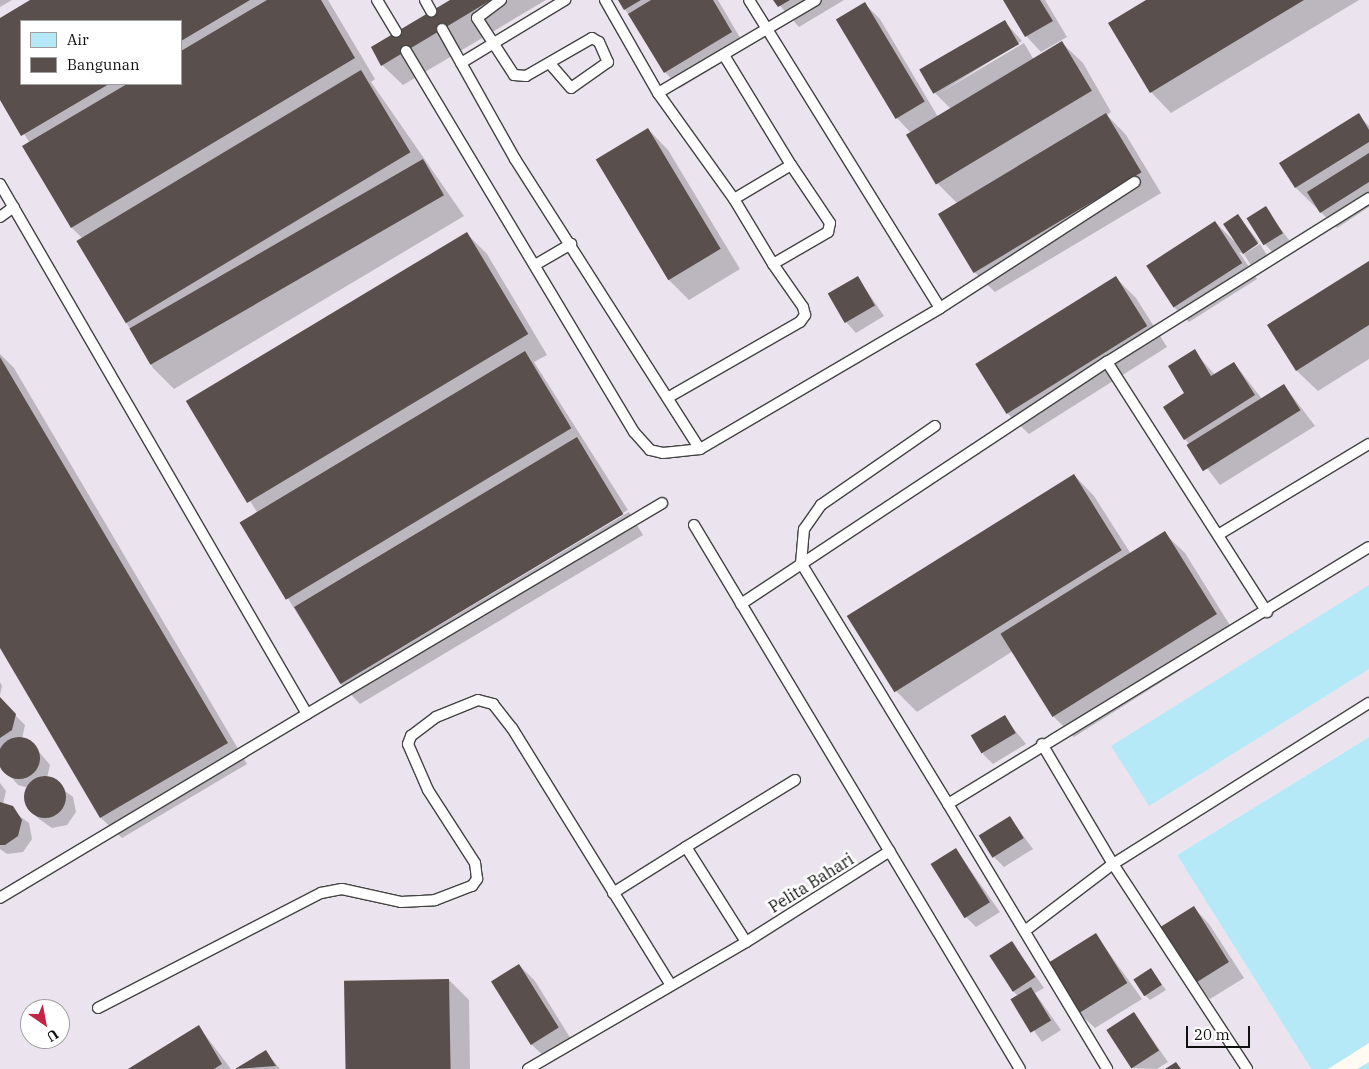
<!DOCTYPE html>
<style>
body{margin:0}
#map{position:relative;width:1369px;height:1069px;overflow:hidden;background:#fffaf2;font-family:"IBM Plex Serif",serif}
div>[style]{position:absolute}
.industrial>*{inset:0;background:#ebe4ee}
.water>*{inset:0;background:#b6e9f7}
.pier>*{inset:0;background:#fffaf2}
.shadow>*{inset:0;background:#0003;transform-origin:0 0}
.building>*{inset:0;background:#594f4c;transform-origin:0 0}
.round{border-radius:50%}
.roads{filter:drop-shadow(1px 0 #434343) drop-shadow(-1px 0 #434343) drop-shadow(0 1px #434343) drop-shadow(0 -1px #434343)}
.lane>*{height:10px;margin:-5px;padding:0 5px;transform-origin:5px;border-radius:5px;background:#fff}
span{translate:-50% -50%;white-space:nowrap;text-align:center;line-height:1.15;-webkit-text-stroke:5px #fff;paint-order:stroke}
.street-label{font-size:16px;color:#101010}
.legend{position:absolute;left:20px;top:20px;width:162px;height:65px;box-sizing:border-box;background:#fff;border:1px solid #9f9f9f;margin:0;padding:6px 9px;list-style:none;font-size:15px;color:#101010}
.legend li{display:flex;align-items:center;gap:10px;height:25px}
.legend b{width:25px;border:1px solid #9f9f9f}
.north{position:absolute;left:20px;top:999px;width:50px;height:50px;box-sizing:border-box;background:#fff;border:1px solid #9f9f9f;border-radius:50%;rotate:147deg;font-size:14px;font-weight:700;line-height:20px;text-align:center;color:#101010}
.north::after{content:'';display:block;margin:auto;width:18px;height:22px;background:#c32546;clip-path:polygon(50% 0,100% 100%,50% 72%,0 100%)}
.scale{position:absolute;left:1186px;top:1026px;width:64px;height:22px;box-sizing:border-box;border:2px solid #101010;border-top:0;padding-left:6px;font-size:15px;line-height:18px;white-space:nowrap;color:#101010;-webkit-text-stroke:4px #fff;paint-order:stroke}
</style>
<div id="map">
<div class="industrial">
<div style="clip-path:polygon(evenodd,0 0,1369px 0,1369px 737px,1177px 855px,1311px 1069px,0 1069px,0 0,21px 21px,181px 21px,181px 84px,21px 84px,21px 21px,0 0,30px 1009px,60px 1009px,60px 1039px,30px 1039px,30px 1009px)"></div>
</div>
<div class="water">
<div style="clip-path:polygon(1369px 585px,1369px 669px,1149px 806px,1111px 746px)"></div>
<div style="clip-path:polygon(1369px 737px,1369px 1069px,1311px 1069px,1177px 855px)"></div>
</div>
<div class="pier">
<div style="clip-path:polygon(1369px 1043px,1369px 1062px,1357px 1069px,1328px 1069px)"></div>
</div>
<div class="shadow">
<div style="clip-path:polygon(0 0,12px 0,0 7px)"></div>
<div style="clip-path:polygon(evenodd,32px 0,328px 0,375px 79px,371px 82px,464px 216px,174px 389px,153px 368px,78px 240px,82px 238px,72px 228px,30px 143px,0 98px,0 19px,32px 0,21px 21px,181px 21px,181px 84px,21px 84px,21px 21px)"></div>
<div style="clip-path:polygon(452px 0,546px 0,403px 85px,382px 65px)"></div>
<div style="clip-path:polygon(619px 0,718px 0,746px 48px,680px 88px,665px 72px)"></div>
<div style="clip-path:polygon(775px 0,844px 0,799px 27px)"></div>
<div style="clip-path:polygon(1004px 0,1045px 0,1067px 37px,1041px 52px,1026px 36px)"></div>
<div style="clip-path:polygon(1149px 0,1359px 0,1171px 113px,1151px 92px)"></div>
<div style="clip-path:polygon(865px 4px,880px 19px,938px 117px,951px 109px,936px 94px,922px 71px,1005px 22px,1022px 41px,938px 94px,1024px 43px,1034px 60px,1062px 43px,1083px 63px,1111px 112px,1107px 115px,1126px 135px,1161px 193px,995px 292px,974px 272px,939px 214px,957px 203px,937px 183px,908px 135px,911px 133px,897px 118px,838px 19px)"></div>
<div style="clip-path:polygon(1358px 115px,1369px 126px,1369px 207px,1337px 228px,1296px 188px,1281px 164px)"></div>
<div style="clip-path:polygon(648px 129px,668px 150px,740px 269px,689px 300px,668px 279px,597px 160px)"></div>
<div style="clip-path:polygon(1265px 208px,1292px 244px,1275px 255px,1263px 242px)"></div>
<div style="clip-path:polygon(1238px 216px,1259px 242px,1243px 254px,1239px 252px,1257px 279px,1189px 322px,1173px 306px,1215px 222px,1234px 241px)"></div>
<div style="clip-path:polygon(467px 234px,487px 254px,547px 355px,534px 362px,628px 510px,344px 682px,629px 512px,643px 535px,360px 704px,340px 683px,241px 522px,257px 512px,187px 401px)"></div>
<div style="left:1260px;top:244px;width:13px;height:19px;rotate:58deg"></div>
<div style="clip-path:polygon(1369px 263px,1369px 359px,1318px 391px,1297px 371px,1269px 326px)"></div>
<div style="clip-path:polygon(1115px 277px,1136px 298px,1167px 347px,1029px 434px,1008px 414px,977px 364px)"></div>
<div style="clip-path:polygon(858px 278px,884px 316px,856px 333px,846px 322px)"></div>
<div style="clip-path:polygon(1194px 351px,1215px 375px,1234px 363px,1262px 399px,1284px 385px,1315px 426px,1220px 485px,1185px 439px,1186px 394px)"></div>
<div style="clip-path:polygon(0 354px,14px 368px,247px 764px,122px 838px,101px 818px,0 646px)"></div>
<div style="clip-path:polygon(1074px 475px,1094px 496px,1131px 554px,1164px 533px,1185px 553px,1236px 635px,1074px 737px,1053px 716px,1013px 651px,917px 712px,896px 691px,849px 616px)"></div>
<div style="clip-path:polygon(0 682px,2px 686px,0 695px)"></div>
<div style="clip-path:polygon(0 700px,25px 725px,22px 739px,30px 741px,50px 765px,47px 778px,73px 797px,76px 812px,67px 825px,52px 828px,39px 819px,28px 808px,29px 788px,18px 785px,0 764px)"></div>
<div style="clip-path:polygon(1004px 717px,1026px 744px,993px 764px,983px 754px)"></div>
<div style="clip-path:polygon(0 783px,6px 791px,3px 804px,29px 823px,32px 839px,23px 852px,7px 854px,0 849px)"></div>
<div style="clip-path:polygon(1010px 818px,1033px 849px,1004px 867px,994px 857px)"></div>
<div style="clip-path:polygon(956px 850px,1000px 912px,976px 927px,966px 917px)"></div>
<div style="clip-path:polygon(1194px 908px,1209px 924px,1244px 978px,1210px 999px,1195px 984px)"></div>
<div style="clip-path:polygon(1096px 935px,1142px 999px,1095px 1028px,1079px 1013px)"></div>
<div style="clip-path:polygon(1012px 943px,1044px 988px,1035px 993px,1061px 1030px,1042px 1042px,1012px 1000px,1018px 996px,1013px 991px)"></div>
<div style="clip-path:polygon(519px 965px,535px 981px,574px 1044px,548px 1060px,532px 1045px,493px 981px)"></div>
<div style="clip-path:polygon(1150px 969px,1166px 990px,1150px 1000px,1145px 995px)"></div>
<div style="clip-path:polygon(449px 980px,469px 1000px,470px 1069px,346px 1069px)"></div>
<div style="clip-path:polygon(1134px 1013px,1168px 1062px,1157px 1069px,1132px 1068px)"></div>
<div style="clip-path:polygon(199px 1027px,231px 1069px,131px 1069px)"></div>
<div style="clip-path:polygon(266px 1052px,280px 1069px,238px 1069px)"></div>
</div>
<div class="building">
<div style="clip-path:polygon(30px 0,250px 0,181px 41px,181px 21px,21px 21px,21px 84px,109px 84px,21px 136px,0 100px,0 18px)"></div>
<div style="clip-path:polygon(267px 0,321px 0,355px 58px,71px 228px,22px 146px,127px 84px,181px 84px,181px 51px)"></div>
<div style="clip-path:polygon(450px 0,491px 0,381px 66px,371px 47px)"></div>
<div style="clip-path:polygon(618px 0,641px 0,624px 10px)"></div>
<div style="clip-path:polygon(651px 0,713px 0,732px 32px,664px 73px,628px 14px)"></div>
<div style="clip-path:polygon(773px 0,790px 0,778px 7px)"></div>
<div style="clip-path:polygon(1003px 0,1040px 0,1053px 21px,1025px 37px)"></div>
<div style="clip-path:polygon(1146px 0,1304px 0,1150px 93px,1108px 23px)"></div>
<div style="left:865px;top:2px;width:116px;height:34px;rotate:59deg"></div>
<div style="left:1005px;top:20px;width:28px;height:99px;rotate:60deg"></div>
<div style="left:1062px;top:41px;width:58px;height:182px;rotate:59deg"></div>
<div style="left:361px;top:70px;width:96px;height:332px;rotate:59deg"></div>
<div style="left:1106px;top:113px;width:69px;height:196px;rotate:59deg"></div>
<div style="clip-path:polygon(1359px 113px,1369px 130px,1369px 142px,1295px 188px,1279px 163px)"></div>
<div style="left:648px;top:128px;width:141px;height:61px;rotate:59deg"></div>
<div style="clip-path:polygon(1369px 153px,1369px 182px,1320px 213px,1307px 192px)"></div>
<div style="left:423px;top:159px;width:42px;height:339px;rotate:60deg"></div>
<div style="left:1266px;top:206px;width:32px;height:23px;rotate:58deg"></div>
<div style="left:1238px;top:214px;width:36px;height:18px;rotate:56deg"></div>
<div style="left:1215px;top:221px;width:50px;height:82px;rotate:57deg"></div>
<div style="left:467px;top:232px;width:119px;height:328px;rotate:59deg"></div>
<div style="clip-path:polygon(1369px 261px,1369px 325px,1296px 371px,1267px 325px)"></div>
<div style="left:858px;top:276px;width:34px;height:35px;rotate:60deg"></div>
<div style="left:1116px;top:276px;width:59px;height:166px;rotate:58deg"></div>
<div style="clip-path:polygon(1195px 349px,1211px 376px,1234px 362px,1255px 395px,1184px 440px,1163px 407px,1184px 393px,1168px 366px)"></div>
<div style="left:525px;top:351px;width:90px;height:333px;rotate:59deg"></div>
<div style="clip-path:polygon(0 357px,228px 743px,100px 818px,0 648px)"></div>
<div style="left:1284px;top:384px;width:31px;height:115px;rotate:58deg"></div>
<div style="left:577px;top:437px;width:90px;height:330px;rotate:59deg"></div>
<div style="left:1074px;top:474px;width:90px;height:268px;rotate:58deg"></div>
<div style="left:1165px;top:531px;width:98px;height:194px;rotate:58deg"></div>
<div style="clip-path:polygon(0 697px,16px 714px,12px 730px,0 738px)"></div>
<div style="left:1005px;top:715px;width:21px;height:40px;rotate:59deg"></div>
<div class="round" style="left:-2px;top:737px;width:42px;height:42px"></div>
<div class="round" style="left:24px;top:776px;width:42px;height:42px"></div>
<div style="clip-path:polygon(0 802px,13px 806px,22px 820px,18px 836px,5px 845px,0 845px)"></div>
<div style="left:1010px;top:816px;width:26px;height:37px;rotate:58deg"></div>
<div style="left:956px;top:848px;width:64px;height:30px;rotate:58deg"></div>
<div style="left:1194px;top:906px;width:66px;height:42px;rotate:58deg"></div>
<div style="left:1096px;top:933px;width:59px;height:58px;rotate:58deg"></div>
<div style="left:1012px;top:941px;width:43px;height:27px;rotate:57deg"></div>
<div style="left:519px;top:964px;width:75px;height:33px;rotate:58deg"></div>
<div style="left:1151px;top:968px;width:20px;height:21px;rotate:57deg"></div>
<div style="left:449px;top:979px;width:90px;height:105px;rotate:89deg"></div>
<div style="left:1031px;top:987px;width:39px;height:24px;rotate:59deg"></div>
<div style="left:1134px;top:1012px;width:46px;height:33px;rotate:57deg"></div>
<div style="clip-path:polygon(199px 1025px,222px 1064px,214px 1069px,128px 1069px)"></div>
<div style="clip-path:polygon(266px 1050px,276px 1066px,235px 1069px)"></div>
<div style="clip-path:polygon(1176px 1062px,1181px 1069px,1165px 1069px)"></div>
</div>
<div class="roads">
<div class="lane">
<div style="left:377px;top:0;width:37px;rotate:59deg"></div>
<div style="left:425px;top:0;width:13px;rotate:61deg"></div>
<div style="left:501px;top:0;width:30px;rotate:143deg"></div>
<div style="left:477px;top:18px;width:68px;rotate:57deg"></div>
<div style="left:514px;top:75px;width:12px;rotate:5deg"></div>
<div style="left:526px;top:76px;width:76px;rotate:-29.9deg"></div>
<div style="left:592px;top:38px;width:8px;rotate:30deg"></div>
<div style="left:599px;top:42px;width:22px;rotate:66deg"></div>
<div style="left:608px;top:62px;width:45px;rotate:144.9deg"></div>
<div style="left:571px;top:88px;width:33px;rotate:-131deg"></div>
<div style="left:605px;top:0;width:107px;rotate:60.3deg"></div>
<div style="left:658px;top:93px;width:183px;rotate:-30.5deg"></div>
<div style="left:442px;top:29px;width:149px;rotate:60.7deg"></div>
<div style="left:515px;top:159px;width:344px;rotate:57.5deg"></div>
<div style="left:406px;top:51px;width:444px;rotate:59.1deg"></div>
<div style="left:634px;top:432px;width:24px;rotate:48deg"></div>
<div style="left:650px;top:450px;width:13px;rotate:13deg"></div>
<div style="left:663px;top:453px;width:37px;rotate:-6deg"></div>
<div style="left:700px;top:449px;width:278px;rotate:-30.4deg"></div>
<div style="left:940px;top:308px;width:362px;rotate:-121.8deg"></div>
<div style="left:461px;top:63px;width:122px;rotate:-31.2deg"></div>
<div style="left:658px;top:93px;width:130px;rotate:54.4deg"></div>
<div style="left:734px;top:199px;width:66px;rotate:-30.8deg"></div>
<div style="left:791px;top:165px;width:127px;rotate:-121.4deg"></div>
<div style="left:0;top:184px;width:612px;rotate:59.92deg"></div>
<div style="left:307px;top:714px;width:358px;rotate:149.1deg"></div>
<div style="left:734px;top:199px;width:76px;rotate:59deg"></div>
<div style="left:773px;top:264px;width:64px;rotate:-30.2deg"></div>
<div style="left:828px;top:232px;width:9px;rotate:-77deg"></div>
<div style="left:830px;top:223px;width:70px;rotate:-123.9deg"></div>
<div style="left:0;top:217px;width:17px;rotate:-36deg"></div>
<div style="left:535px;top:265px;width:42px;rotate:-30.3deg"></div>
<div style="left:940px;top:308px;width:232px;rotate:-32.9deg"></div>
<div style="left:1107px;top:362px;width:297px;rotate:57.4deg"></div>
<div style="left:669px;top:397px;width:151px;rotate:-29.8deg"></div>
<div style="left:800px;top:322px;width:9px;rotate:-54deg"></div>
<div style="left:805px;top:315px;width:8px;rotate:-104deg"></div>
<div style="left:803px;top:307px;width:52px;rotate:-124.9deg"></div>
<div style="left:935px;top:426px;width:139px;rotate:145.3deg"></div>
<div style="left:821px;top:505px;width:29px;rotate:125deg"></div>
<div style="left:804px;top:529px;width:34px;rotate:95deg"></div>
<div style="left:801px;top:563px;width:282px;rotate:58.6deg"></div>
<div style="left:948px;top:804px;width:493px;rotate:-31.4deg"></div>
<div style="left:694px;top:525px;width:634px;rotate:59.07deg"></div>
<div style="left:1218px;top:535px;width:176px;rotate:-31.1deg"></div>
<div style="left:741px;top:604px;width:439px;rotate:-33.5deg"></div>
<div style="left:1107px;top:362px;width:309px;rotate:-32deg"></div>
<div style="left:307px;top:714px;width:413px;rotate:-30.7deg"></div>
<div style="left:1042px;top:744px;width:139px;rotate:59.4deg"></div>
<div style="left:1113px;top:864px;width:245px;rotate:56.8deg"></div>
<div style="left:948px;top:804px;width:309px;rotate:59deg"></div>
<div style="left:686px;top:847px;width:128px;rotate:-31.6deg"></div>
<div style="left:613px;top:893px;width:86px;rotate:-32.2deg"></div>
<div style="left:686px;top:847px;width:112px;rotate:57.7deg"></div>
<div style="left:1026px;top:930px;width:109px;rotate:-37.2deg"></div>
<div style="left:1113px;top:864px;width:302px;rotate:-32.2deg"></div>
<div style="left:98px;top:1008px;width:251px;rotate:-27.3deg"></div>
<div style="left:321px;top:893px;width:21px;rotate:-11deg"></div>
<div style="left:342px;top:889px;width:60px;rotate:12.4deg"></div>
<div style="left:401px;top:902px;width:34px;rotate:-3deg"></div>
<div style="left:435px;top:900px;width:40px;rotate:-21deg"></div>
<div style="left:472px;top:886px;width:9px;rotate:-54deg"></div>
<div style="left:477px;top:879px;width:16px;rotate:-97deg"></div>
<div style="left:475px;top:863px;width:87px;rotate:-122.8deg"></div>
<div style="left:428px;top:790px;width:50px;rotate:-113.5deg"></div>
<div style="left:408px;top:744px;width:9px;rotate:-69deg"></div>
<div style="left:411px;top:736px;width:31px;rotate:-37deg"></div>
<div style="left:436px;top:717px;width:45px;rotate:-22deg"></div>
<div style="left:478px;top:700px;width:16px;rotate:15deg"></div>
<div style="left:493px;top:704px;width:31px;rotate:52deg"></div>
<div style="left:512px;top:728px;width:302px;rotate:58.3deg"></div>
<div style="left:528px;top:1069px;width:252px;rotate:-30.2deg"></div>
<div style="left:746px;top:942px;width:170px;rotate:-32.3deg"></div>
</div>
</div>
<div class="street-label">
<span style="left:811px;top:883px;rotate:-32deg">Pelita Bahari</span>
</div>
<ul class="legend">
<li><b style="height:14px;background:#b6e9f7"></b>Air</li>
<li><b style="height:14px;background:#594f4c"></b>Bangunan</li>
</ul>
<div class="north">U</div>
<div class="scale">20 m</div>
</div>
